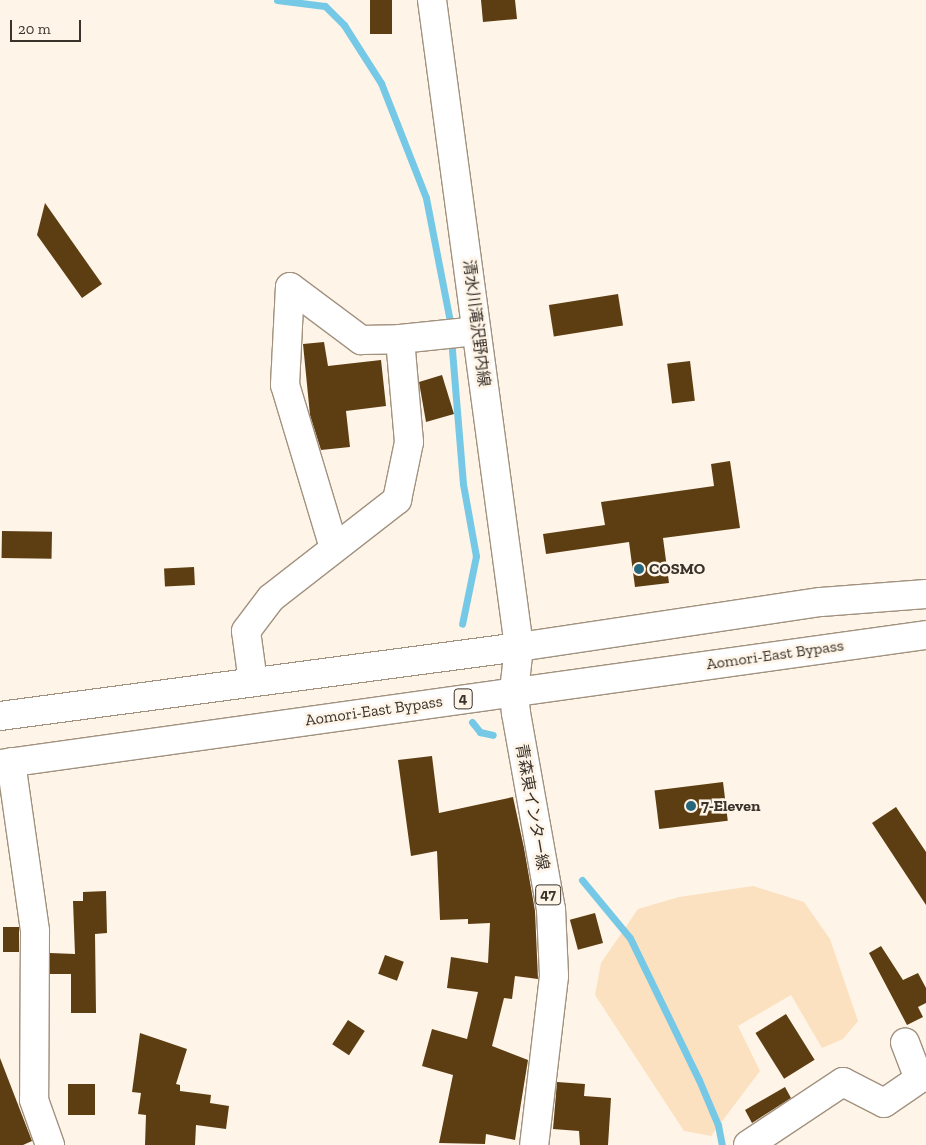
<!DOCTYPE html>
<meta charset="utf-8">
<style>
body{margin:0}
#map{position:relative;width:926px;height:1145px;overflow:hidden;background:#fef4e7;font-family:"Zilla Slab","Noto Sans JP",serif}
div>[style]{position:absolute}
.green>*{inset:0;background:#fce1c1}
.stream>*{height:7px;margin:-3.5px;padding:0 3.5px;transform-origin:3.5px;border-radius:3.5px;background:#76c9e6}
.building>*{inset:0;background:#5d3e12;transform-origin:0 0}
.roads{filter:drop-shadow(1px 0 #a1917f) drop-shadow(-1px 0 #a1917f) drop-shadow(0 1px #a1917f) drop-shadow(0 -1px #a1917f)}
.minor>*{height:28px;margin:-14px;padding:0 14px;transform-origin:14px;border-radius:14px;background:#fff}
.major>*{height:28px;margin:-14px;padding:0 14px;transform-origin:14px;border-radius:14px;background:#fff}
.highway>*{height:28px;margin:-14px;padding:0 14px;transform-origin:14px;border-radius:14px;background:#fff}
.dots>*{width:14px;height:14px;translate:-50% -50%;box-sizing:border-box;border:2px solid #fef4e7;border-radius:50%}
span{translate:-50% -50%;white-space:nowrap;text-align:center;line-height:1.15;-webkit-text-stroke:5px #fef4e7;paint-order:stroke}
.shield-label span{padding:1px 4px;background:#fef4e7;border:1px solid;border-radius:4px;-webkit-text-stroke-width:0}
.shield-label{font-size:15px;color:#3a332c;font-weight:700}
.street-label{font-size:16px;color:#3a332c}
.poi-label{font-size:16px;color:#3a332c;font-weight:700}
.left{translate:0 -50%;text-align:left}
.scale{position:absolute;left:10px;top:20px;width:71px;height:22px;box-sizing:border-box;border:2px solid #3a332c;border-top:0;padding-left:6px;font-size:15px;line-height:18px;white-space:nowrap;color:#3a332c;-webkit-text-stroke:4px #fef4e7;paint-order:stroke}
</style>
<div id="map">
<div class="green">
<div style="clip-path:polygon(753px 886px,804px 902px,830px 939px,858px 1021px,843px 1039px,822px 1048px,791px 995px,738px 1026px,760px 1071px,711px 1136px,684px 1131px,595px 995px,601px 963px,638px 909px,679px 897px)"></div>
</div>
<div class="stream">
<div style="left:277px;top:0;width:48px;rotate:7.1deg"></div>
<div style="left:325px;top:6px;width:27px;rotate:45deg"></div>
<div style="left:344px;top:25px;width:69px;rotate:57.5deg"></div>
<div style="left:381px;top:83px;width:123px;rotate:68.6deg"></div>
<div style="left:426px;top:198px;width:131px;rotate:79deg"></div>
<div style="left:451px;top:338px;width:146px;rotate:85.3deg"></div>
<div style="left:463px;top:484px;width:73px;rotate:79.8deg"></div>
<div style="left:476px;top:556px;width:69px;rotate:101.6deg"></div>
<div style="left:472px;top:722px;width:13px;rotate:51deg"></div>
<div style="left:480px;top:732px;width:13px;rotate:13deg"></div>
<div style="left:582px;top:880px;width:75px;rotate:50.4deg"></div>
<div style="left:630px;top:938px;width:158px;rotate:64.1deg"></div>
<div style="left:699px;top:1080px;width:49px;rotate:67.1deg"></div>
<div style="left:718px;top:1125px;width:20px;rotate:79deg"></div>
</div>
<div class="building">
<div style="left:370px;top:0;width:22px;height:34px"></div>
<div style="clip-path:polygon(481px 0,515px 0,517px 19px,483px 22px)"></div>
<div style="clip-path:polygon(45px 203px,102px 284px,82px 298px,37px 235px)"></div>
<div style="left:618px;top:294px;width:32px;height:70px;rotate:81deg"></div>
<div style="clip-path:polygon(324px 342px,328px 366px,381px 360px,386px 406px,346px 411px,350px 447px,321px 450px,310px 415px,303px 344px)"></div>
<div style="left:690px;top:361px;width:40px;height:23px;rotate:83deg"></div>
<div style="clip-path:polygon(442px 375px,454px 414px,426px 422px,419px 382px)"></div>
<div style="clip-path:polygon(730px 461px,740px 528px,663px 538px,669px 583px,635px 587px,629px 542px,546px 554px,543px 534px,605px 525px,601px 502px,714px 486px,711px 464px)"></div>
<div style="left:2px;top:531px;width:50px;height:27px;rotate:1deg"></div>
<div style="left:194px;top:567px;width:18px;height:30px;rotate:87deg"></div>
<div style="clip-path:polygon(432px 756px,439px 813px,513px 797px,524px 848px,535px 911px,538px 979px,515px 976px,512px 999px,504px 998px,492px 1046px,528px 1060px,515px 1140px,486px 1134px,485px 1144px,439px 1143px,453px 1075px,422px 1066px,432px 1029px,467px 1039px,478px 992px,447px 988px,451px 957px,488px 963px,490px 923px,468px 924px,468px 919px,440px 920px,437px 851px,411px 856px,398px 760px)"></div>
<div style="left:723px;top:782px;width:39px;height:69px;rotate:83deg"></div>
<div style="clip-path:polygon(896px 807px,926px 852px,926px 905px,872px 823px)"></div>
<div style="clip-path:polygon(106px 891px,107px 933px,95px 934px,96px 1013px,71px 1013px,71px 974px,50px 974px,50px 953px,75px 954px,73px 901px,83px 901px,83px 892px)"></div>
<div style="left:595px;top:913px;width:31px;height:26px;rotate:75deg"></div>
<div style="left:3px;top:927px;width:16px;height:25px"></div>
<div style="clip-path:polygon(881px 946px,903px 980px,918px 973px,926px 988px,926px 1003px,918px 1007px,923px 1017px,907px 1025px,869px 953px)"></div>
<div style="left:385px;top:955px;width:20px;height:20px;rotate:20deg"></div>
<div style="left:786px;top:1014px;width:54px;height:36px;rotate:58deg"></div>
<div style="left:348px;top:1020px;width:20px;height:29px;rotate:33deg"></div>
<div style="clip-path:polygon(140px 1033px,187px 1049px,176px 1084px,180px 1085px,180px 1091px,211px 1095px,210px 1103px,229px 1106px,226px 1129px,196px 1125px,195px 1145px,145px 1145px,146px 1115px,138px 1114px,141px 1093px,132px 1092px)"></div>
<div style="clip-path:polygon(0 1058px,32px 1141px,23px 1145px,0 1145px)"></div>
<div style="clip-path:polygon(557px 1082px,585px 1084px,584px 1096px,611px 1098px,608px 1145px,580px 1145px,579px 1131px,553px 1129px)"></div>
<div style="left:68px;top:1084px;width:27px;height:31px"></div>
<div style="clip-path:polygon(785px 1087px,791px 1098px,752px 1123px,745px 1110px)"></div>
</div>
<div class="roads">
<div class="minor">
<div style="left:334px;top:548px;width:170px;rotate:-106.7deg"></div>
<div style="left:285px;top:385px;width:98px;rotate:-87.1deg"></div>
<div style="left:290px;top:287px;width:89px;rotate:36.7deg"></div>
<div style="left:361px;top:340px;width:39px;rotate:-1deg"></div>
<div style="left:253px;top:682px;width:51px;rotate:-97.8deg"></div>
<div style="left:246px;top:631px;width:41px;rotate:-52.9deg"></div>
<div style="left:271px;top:598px;width:160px;rotate:-37.9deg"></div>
<div style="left:397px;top:500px;width:59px;rotate:-78.3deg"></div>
<div style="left:409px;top:442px;width:103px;rotate:-95deg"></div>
<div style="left:400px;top:339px;width:76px;rotate:-6deg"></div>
<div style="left:11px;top:762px;width:171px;rotate:81.9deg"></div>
<div style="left:35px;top:931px;width:169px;rotate:90.3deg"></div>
<div style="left:34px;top:1100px;width:48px;rotate:70.4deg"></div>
<div style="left:748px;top:1145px;width:114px;rotate:-33.6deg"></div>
<div style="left:843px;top:1082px;width:46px;rotate:27.1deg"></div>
<div style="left:884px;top:1103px;width:42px;rotate:-34.4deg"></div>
<div style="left:919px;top:1079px;width:39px;rotate:-111deg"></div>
</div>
<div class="major">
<div style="left:432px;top:0;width:653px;rotate:82.34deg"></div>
<div style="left:519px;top:647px;width:44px;rotate:96.5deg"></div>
<div style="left:514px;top:691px;width:22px;rotate:85deg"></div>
<div style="left:516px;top:713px;width:199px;rotate:79.9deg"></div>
<div style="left:551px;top:909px;width:67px;rotate:87.4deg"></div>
<div style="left:554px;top:976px;width:170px;rotate:96.7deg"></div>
</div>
<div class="highway">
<div style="left:0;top:716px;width:524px;rotate:-7.57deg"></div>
<div style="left:519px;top:647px;width:305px;rotate:-8.5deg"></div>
<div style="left:821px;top:602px;width:105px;rotate:-4.4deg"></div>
<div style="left:0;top:764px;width:935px;rotate:-7.93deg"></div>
</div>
</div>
<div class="dots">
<div style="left:639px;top:569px;background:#27677c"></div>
<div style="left:691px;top:806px;background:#27677c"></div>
</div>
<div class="shield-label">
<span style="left:463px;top:699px">4</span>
<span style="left:548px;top:895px">47</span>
</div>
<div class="street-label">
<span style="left:476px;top:323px;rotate:83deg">清水川滝沢野内線</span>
<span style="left:775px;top:655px;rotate:-8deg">Aomori-East Bypass</span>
<span style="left:374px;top:711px;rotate:-8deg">Aomori-East Bypass</span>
<span style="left:532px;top:807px;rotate:80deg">青森東インター線</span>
</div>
<div class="poi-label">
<span class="left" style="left:649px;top:569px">COSMO</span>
<span class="left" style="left:701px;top:806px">7-Eleven</span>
</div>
<div class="scale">20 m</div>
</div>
